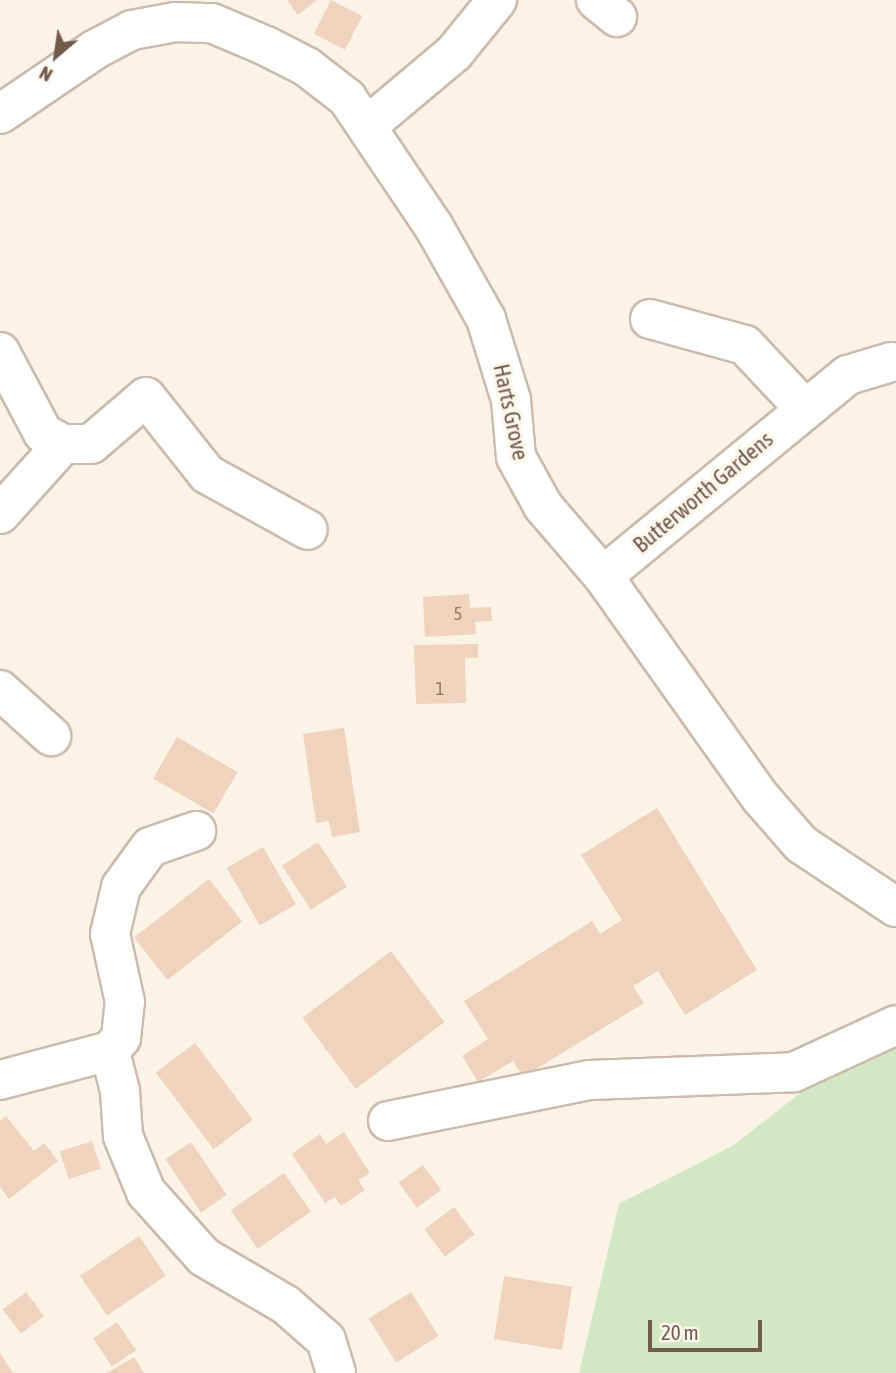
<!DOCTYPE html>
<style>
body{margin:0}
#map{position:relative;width:896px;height:1373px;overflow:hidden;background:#fbf3e5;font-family:"Asap Condensed",sans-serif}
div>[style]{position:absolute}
.green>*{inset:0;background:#d2e8c5}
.building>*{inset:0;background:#efd3be;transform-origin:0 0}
.roads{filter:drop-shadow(2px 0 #ccbbac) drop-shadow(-2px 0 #ccbbac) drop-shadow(0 2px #ccbbac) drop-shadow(0 -2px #ccbbac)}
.minor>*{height:38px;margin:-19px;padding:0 19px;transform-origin:19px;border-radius:19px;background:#fff}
span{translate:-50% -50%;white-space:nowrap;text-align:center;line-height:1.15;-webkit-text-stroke:7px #fef7eb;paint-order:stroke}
.number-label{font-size:19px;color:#927968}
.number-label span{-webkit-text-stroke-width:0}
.street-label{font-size:23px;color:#735b4c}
.north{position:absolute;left:21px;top:21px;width:70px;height:70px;-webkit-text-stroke:5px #fef7eb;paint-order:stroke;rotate:209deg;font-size:19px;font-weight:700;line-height:28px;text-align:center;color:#735b4c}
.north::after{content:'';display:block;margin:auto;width:24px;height:32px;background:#735b4c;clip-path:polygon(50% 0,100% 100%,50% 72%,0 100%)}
.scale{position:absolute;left:648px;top:1320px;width:114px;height:32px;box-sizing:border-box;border:4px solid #735b4c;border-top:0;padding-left:9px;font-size:21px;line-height:24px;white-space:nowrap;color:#735b4c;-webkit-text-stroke:5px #fef7eb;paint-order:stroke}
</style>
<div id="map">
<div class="green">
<div style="clip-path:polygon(896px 1003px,896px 1373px,579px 1373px,619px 1204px,734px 1145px,855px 1050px)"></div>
</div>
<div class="building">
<div style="clip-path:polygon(287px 0,317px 0,298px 15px)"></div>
<div style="left:331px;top:0;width:35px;height:38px;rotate:27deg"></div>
<div style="clip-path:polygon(469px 594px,470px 608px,491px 607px,492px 621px,475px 622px,476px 634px,425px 637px,423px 597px)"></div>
<div style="clip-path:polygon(478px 644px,478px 658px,465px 658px,466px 703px,416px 704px,414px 645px)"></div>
<div style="clip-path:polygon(344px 728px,360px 832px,332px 837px,329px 821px,316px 823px,303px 734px)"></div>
<div style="left:177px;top:737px;width:70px;height:48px;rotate:30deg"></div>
<div style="clip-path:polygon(657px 808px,757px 970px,685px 1015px,658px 971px,633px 986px,644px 1003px,523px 1077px,513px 1061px,478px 1082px,462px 1056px,488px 1039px,464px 1001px,592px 921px,600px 934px,622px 920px,581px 855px)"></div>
<div style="left:318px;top:842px;width:53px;height:43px;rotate:57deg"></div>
<div style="left:263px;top:847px;width:66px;height:42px;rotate:60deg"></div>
<div style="left:209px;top:879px;width:54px;height:95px;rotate:52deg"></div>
<div style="left:391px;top:951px;width:89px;height:111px;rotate:53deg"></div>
<div style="left:195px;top:1043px;width:96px;height:49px;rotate:53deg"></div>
<div style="clip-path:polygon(6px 1116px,34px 1151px,44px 1143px,58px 1161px,9px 1199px,0 1187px,0 1121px)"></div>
<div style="clip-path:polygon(344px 1132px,370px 1173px,358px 1180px,365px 1190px,341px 1206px,335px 1197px,325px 1203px,292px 1154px,320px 1134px,326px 1144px)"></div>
<div style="left:92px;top:1141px;width:29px;height:34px;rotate:72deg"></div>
<div style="left:191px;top:1142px;width:64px;height:31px;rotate:56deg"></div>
<div style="left:423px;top:1165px;width:31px;height:30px;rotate:54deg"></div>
<div style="left:284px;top:1173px;width:47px;height:65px;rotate:55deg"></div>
<div style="left:454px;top:1207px;width:34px;height:37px;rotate:53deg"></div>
<div style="left:139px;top:1236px;width:48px;height:71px;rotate:56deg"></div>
<div style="left:504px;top:1276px;width:69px;height:64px;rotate:9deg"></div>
<div style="left:26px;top:1292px;width:30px;height:29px;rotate:53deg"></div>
<div style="left:411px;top:1292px;width:52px;height:50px;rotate:58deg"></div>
<div style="left:117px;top:1322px;width:34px;height:29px;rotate:56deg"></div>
<div style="clip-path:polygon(0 1353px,13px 1373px,0 1373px)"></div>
<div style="clip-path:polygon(134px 1357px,144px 1373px,107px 1373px)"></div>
</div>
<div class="roads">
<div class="minor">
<div style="left:596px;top:0;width:27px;rotate:39deg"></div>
<div style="left:0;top:114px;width:114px;rotate:-34.2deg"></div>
<div style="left:94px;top:50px;width:43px;rotate:-27.8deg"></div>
<div style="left:132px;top:30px;width:44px;rotate:-10.5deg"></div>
<div style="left:175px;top:22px;width:37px;rotate:2deg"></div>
<div style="left:212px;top:23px;width:59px;rotate:23.1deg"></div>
<div style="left:266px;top:46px;width:46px;rotate:27.1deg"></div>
<div style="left:307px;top:67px;width:51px;rotate:37.8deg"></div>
<div style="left:347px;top:98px;width:156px;rotate:56deg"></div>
<div style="left:434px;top:227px;width:106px;rotate:60.5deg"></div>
<div style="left:486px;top:319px;width:85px;rotate:72.8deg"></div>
<div style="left:511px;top:400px;width:57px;rotate:85deg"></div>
<div style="left:516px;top:457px;width:56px;rotate:61.1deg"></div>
<div style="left:543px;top:506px;width:92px;rotate:49.4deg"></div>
<div style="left:603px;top:576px;width:272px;rotate:54.6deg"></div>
<div style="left:761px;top:798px;width:61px;rotate:49deg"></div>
<div style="left:801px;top:844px;width:114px;rotate:33.6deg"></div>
<div style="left:367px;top:126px;width:114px;rotate:-40deg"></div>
<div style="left:454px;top:53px;width:68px;rotate:-50.9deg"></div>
<div style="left:650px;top:319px;width:98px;rotate:15.3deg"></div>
<div style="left:745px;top:345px;width:86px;rotate:46.9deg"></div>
<div style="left:0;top:352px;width:92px;rotate:62deg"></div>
<div style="left:43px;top:433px;width:23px;rotate:29deg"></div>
<div style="left:63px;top:444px;width:28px"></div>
<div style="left:91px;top:444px;width:72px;rotate:-40.5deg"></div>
<div style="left:146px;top:397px;width:98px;rotate:51.6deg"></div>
<div style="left:207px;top:474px;width:115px;rotate:29deg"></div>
<div style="left:0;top:514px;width:94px;rotate:-48deg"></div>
<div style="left:603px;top:576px;width:317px;rotate:-39.4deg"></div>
<div style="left:848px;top:375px;width:45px;rotate:-16.8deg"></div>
<div style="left:0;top:690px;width:69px;rotate:42deg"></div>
<div style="left:110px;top:1051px;width:41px;rotate:76deg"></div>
<div style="left:120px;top:1091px;width:45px;rotate:86.2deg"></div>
<div style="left:123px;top:1136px;width:61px;rotate:67.7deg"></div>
<div style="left:146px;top:1192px;width:87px;rotate:48.3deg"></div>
<div style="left:204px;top:1257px;width:95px;rotate:30.3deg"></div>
<div style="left:286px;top:1305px;width:53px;rotate:41.2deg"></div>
<div style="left:326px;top:1340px;width:34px;rotate:73deg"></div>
<div style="left:0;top:1080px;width:114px;rotate:-14.8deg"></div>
<div style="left:110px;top:1051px;width:17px;rotate:-50deg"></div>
<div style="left:121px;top:1038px;width:36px;rotate:-84deg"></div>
<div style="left:125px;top:1002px;width:70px;rotate:-102.4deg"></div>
<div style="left:110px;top:934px;width:48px;rotate:-76.8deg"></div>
<div style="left:121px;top:887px;width:49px;rotate:-54.1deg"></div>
<div style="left:150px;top:847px;width:49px;rotate:-19.2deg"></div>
<div style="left:388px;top:1121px;width:206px;rotate:-11.5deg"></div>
<div style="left:590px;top:1080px;width:204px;rotate:-2.2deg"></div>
<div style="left:794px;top:1072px;width:112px;rotate:-24.7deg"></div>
</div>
</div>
<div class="number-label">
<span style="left:458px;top:614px">5</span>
<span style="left:440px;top:689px">1</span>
</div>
<div class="street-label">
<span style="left:511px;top:412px;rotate:78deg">Harts Grove</span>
<span style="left:703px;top:492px;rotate:-40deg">Butterworth Gardens</span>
</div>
<div class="north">N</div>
<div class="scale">20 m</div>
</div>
